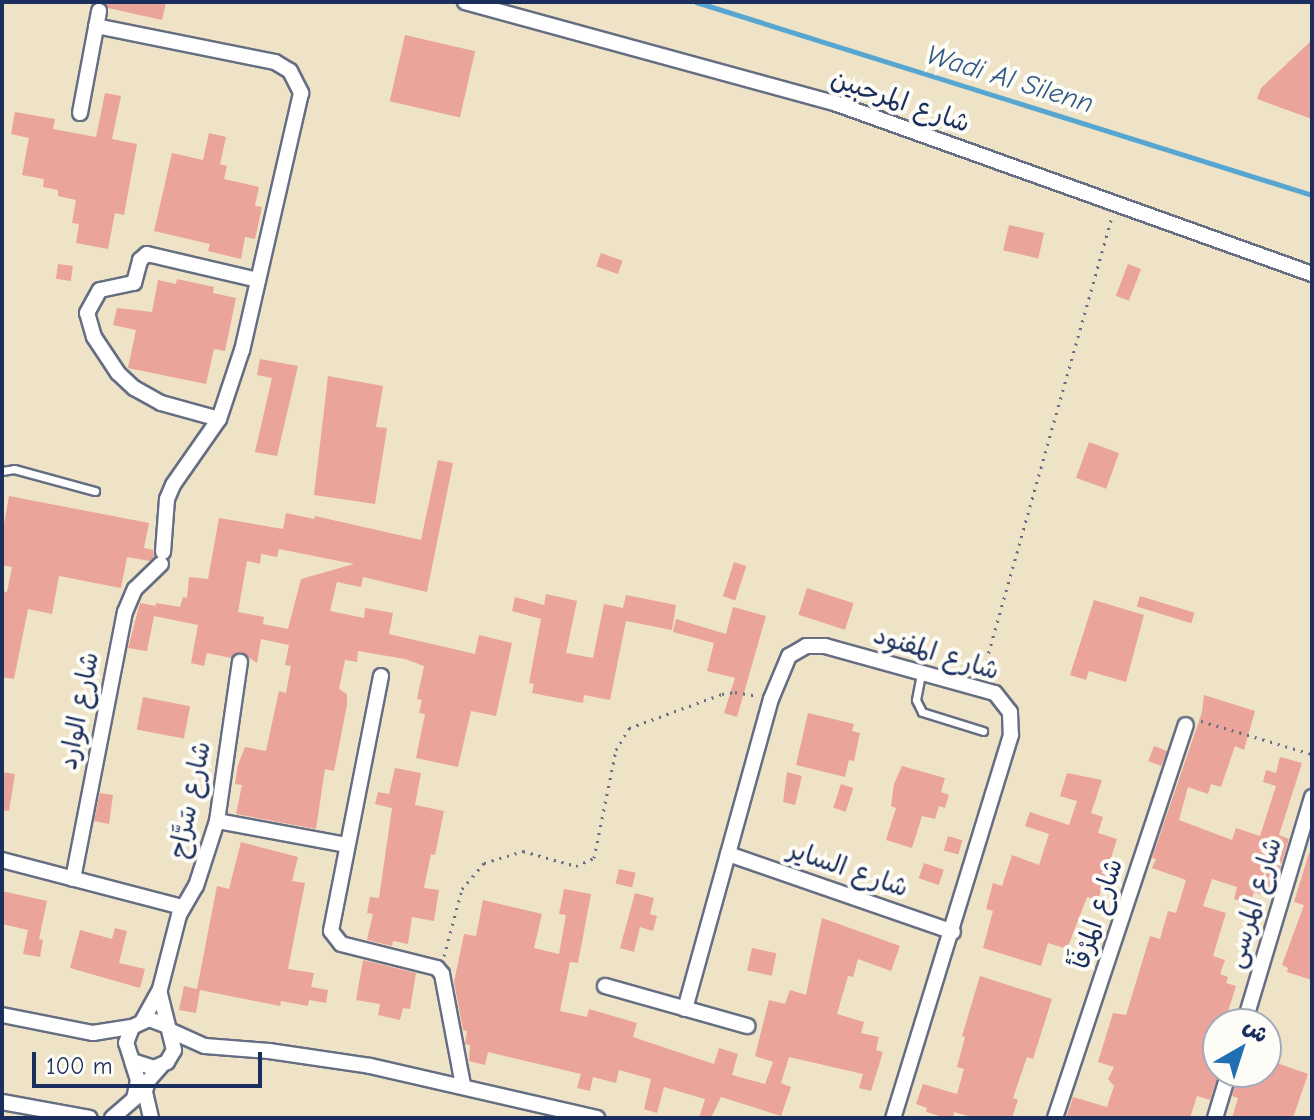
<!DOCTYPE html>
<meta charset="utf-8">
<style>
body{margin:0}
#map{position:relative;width:1314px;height:1120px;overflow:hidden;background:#eee3c6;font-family:"Comic Neue","Playpen Sans Arabic",sans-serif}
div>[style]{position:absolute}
.stream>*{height:5px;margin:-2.5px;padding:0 2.5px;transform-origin:2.5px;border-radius:2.5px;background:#57a6d1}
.building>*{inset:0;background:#eaa49a;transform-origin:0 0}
.path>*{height:3px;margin-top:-1.5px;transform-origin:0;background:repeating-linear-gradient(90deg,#656e82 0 2px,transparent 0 8px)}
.roads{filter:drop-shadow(2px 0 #656e82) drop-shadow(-2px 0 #656e82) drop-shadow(0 2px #656e82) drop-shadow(0 -2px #656e82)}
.service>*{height:7px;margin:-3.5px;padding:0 3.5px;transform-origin:3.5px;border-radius:3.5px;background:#fff}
.minor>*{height:14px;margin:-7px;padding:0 7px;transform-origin:7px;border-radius:7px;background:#fff}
span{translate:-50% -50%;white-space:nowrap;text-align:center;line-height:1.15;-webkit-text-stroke:8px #fdfcf7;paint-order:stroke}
.street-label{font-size:26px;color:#1b2f5e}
.water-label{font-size:28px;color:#305986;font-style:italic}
.frame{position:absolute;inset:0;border:4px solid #1b2f5e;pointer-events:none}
.north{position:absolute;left:1202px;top:1008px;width:80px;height:80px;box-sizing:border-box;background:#fdfcf7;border:2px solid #a3aaba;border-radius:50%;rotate:39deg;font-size:22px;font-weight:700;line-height:32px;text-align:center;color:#1b2f5e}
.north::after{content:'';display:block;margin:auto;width:28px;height:36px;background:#1f6fb2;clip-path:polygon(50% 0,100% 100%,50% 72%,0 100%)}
.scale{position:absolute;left:32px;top:1052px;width:230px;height:36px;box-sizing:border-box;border:4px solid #1b2f5e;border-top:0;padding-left:10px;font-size:24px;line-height:28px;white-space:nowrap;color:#1b2f5e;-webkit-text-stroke:6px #fdfcf7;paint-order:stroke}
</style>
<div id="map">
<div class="stream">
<div style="left:696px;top:2px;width:646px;rotate:17.4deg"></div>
</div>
<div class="building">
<div style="clip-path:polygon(106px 2px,166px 2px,162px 20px,108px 8px)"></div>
<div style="left:405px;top:35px;width:72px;height:68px;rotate:13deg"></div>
<div style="clip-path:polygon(1312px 40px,1312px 119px,1257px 99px,1261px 88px)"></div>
<div style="clip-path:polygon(105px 93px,121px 96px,112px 139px,137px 144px,124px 215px,115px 213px,108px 249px,76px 243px,79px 224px,72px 223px,76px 200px,58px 196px,58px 190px,43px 187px,44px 179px,22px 175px,29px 138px,11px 134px,15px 112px,55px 119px,53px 129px,96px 137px)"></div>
<div style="clip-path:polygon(209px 133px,226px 137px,220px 164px,227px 166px,224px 179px,259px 187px,255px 206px,262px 207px,255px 239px,245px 237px,241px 259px,208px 251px,210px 244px,154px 231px,172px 153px,203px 160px)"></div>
<div style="left:1009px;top:225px;width:36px;height:26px;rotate:13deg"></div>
<div style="left:601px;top:253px;width:23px;height:14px;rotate:20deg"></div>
<div style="left:58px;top:264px;width:15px;height:15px;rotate:8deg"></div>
<div style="left:1128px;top:264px;width:14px;height:34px;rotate:21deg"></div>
<div style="clip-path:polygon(177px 279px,214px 287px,213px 293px,236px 298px,225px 351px,214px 349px,206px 384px,128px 368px,136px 330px,113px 325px,117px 308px,152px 312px,158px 280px,176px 284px)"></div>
<div style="clip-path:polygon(260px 359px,298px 366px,277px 456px,255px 452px,272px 378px,257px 375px)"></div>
<div style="clip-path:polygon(328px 376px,383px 386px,376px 427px,387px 428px,375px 504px,314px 495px)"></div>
<div style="left:1089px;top:442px;width:32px;height:38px;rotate:20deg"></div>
<div style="clip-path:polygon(evenodd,438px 460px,453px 463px,427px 592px,363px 577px,361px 587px,337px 582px,330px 611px,364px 618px,365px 608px,393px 613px,389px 634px,475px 654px,479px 635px,512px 643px,496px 716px,471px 711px,458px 767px,416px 758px,425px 714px,419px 713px,422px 700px,417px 699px,424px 666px,405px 659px,358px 651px,357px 662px,345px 660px,339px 689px,347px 694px,347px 705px,334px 771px,325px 769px,316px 829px,236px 814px,242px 785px,235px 784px,238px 765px,245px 747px,266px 751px,279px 691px,286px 693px,291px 666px,285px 665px,289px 645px,261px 639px,257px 663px,241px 652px,231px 658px,207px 653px,204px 666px,191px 663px,198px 625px,154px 616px,147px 651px,128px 648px,140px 603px,156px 606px,154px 613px,156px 603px,180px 607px,183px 597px,187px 598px,189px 577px,208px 579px,219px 518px,283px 529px,286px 513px,314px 519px,315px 516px,421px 540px,438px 460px,279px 549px,354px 564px,301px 579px,288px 629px,263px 624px,264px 617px,238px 612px,247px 561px,260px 564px,261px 554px,277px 557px,279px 549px)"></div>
<div style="clip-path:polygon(9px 496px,149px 523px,144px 548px,153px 550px,154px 557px,150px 561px,127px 557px,121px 588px,59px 576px,52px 614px,28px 609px,14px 679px,2px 677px,2px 591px,7px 592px,12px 567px,2px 565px,2px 535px)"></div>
<div style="left:734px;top:562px;width:13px;height:36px;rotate:18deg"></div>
<div style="left:807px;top:588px;width:49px;height:28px;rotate:18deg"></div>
<div style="clip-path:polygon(546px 594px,577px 601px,566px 653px,593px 658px,604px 604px,623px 608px,626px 595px,676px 605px,672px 630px,626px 621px,610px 700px,584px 695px,583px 703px,532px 693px,534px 684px,529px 683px,541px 619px,512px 611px,515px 597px,544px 605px)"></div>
<div style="left:1140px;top:596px;width:57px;height:11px;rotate:17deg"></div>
<div style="clip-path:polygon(1094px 600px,1144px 615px,1126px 682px,1089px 671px,1086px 680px,1070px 675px)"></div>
<div style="clip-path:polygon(733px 607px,766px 616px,737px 717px,724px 713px,735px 678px,707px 671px,714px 643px,673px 632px,676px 619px,726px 634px)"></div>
<div style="clip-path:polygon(1204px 695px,1255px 711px,1244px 750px,1235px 746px,1221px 787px,1211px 784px,1208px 794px,1188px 787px,1179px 820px,1232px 840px,1236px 828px,1260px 836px,1276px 786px,1263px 782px,1266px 770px,1276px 773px,1280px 757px,1302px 763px,1279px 835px,1289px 839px,1271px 898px,1254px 892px,1250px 904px,1234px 899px,1237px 887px,1212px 879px,1203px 906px,1226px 913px,1213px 956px,1225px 960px,1220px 974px,1228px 977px,1226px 983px,1236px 986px,1224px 1024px,1218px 1024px,1219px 1072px,1210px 1100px,1197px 1096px,1190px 1118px,1066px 1118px,1073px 1097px,1107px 1107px,1114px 1086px,1108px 1079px,1114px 1067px,1098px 1062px,1113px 1013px,1126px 1015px,1150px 936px,1160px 939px,1168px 911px,1176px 913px,1186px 880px,1152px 868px,1156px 859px,1152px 858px,1202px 712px)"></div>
<div style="left:143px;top:697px;width:48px;height:33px;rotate:11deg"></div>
<div style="clip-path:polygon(808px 713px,854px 724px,852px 731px,860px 733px,854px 761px,849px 760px,845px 777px,796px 765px)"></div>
<div style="left:1154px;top:746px;width:14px;height:16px;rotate:21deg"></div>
<div style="clip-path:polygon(902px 766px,945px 778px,941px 792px,949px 795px,945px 808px,939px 806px,935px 819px,922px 816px,912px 848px,886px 840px,896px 808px,891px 806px,894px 784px)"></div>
<div style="clip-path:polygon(395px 768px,421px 773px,415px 805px,444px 811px,435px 855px,431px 854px,424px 888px,439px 890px,434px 921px,412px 917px,408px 944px,393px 941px,392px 946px,367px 940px,373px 914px,367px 913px,370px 897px,379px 898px,392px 808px,375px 804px,378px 792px,389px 794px)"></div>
<div style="clip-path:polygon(2px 772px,15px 774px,9px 811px,2px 810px)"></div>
<div style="clip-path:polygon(787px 772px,802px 776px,795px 805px,783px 802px)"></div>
<div style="clip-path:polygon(1067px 773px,1102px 780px,1091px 813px,1103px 817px,1098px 833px,1117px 839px,1098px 900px,1087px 897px,1067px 949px,1048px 943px,1041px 966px,983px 948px,993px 911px,986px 909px,993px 883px,1002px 886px,1012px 855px,1039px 865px,1049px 834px,1025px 826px,1030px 812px,1069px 825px,1077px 801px,1060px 796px)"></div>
<div style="left:841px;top:784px;width:13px;height:25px;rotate:18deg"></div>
<div style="clip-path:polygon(100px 793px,113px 795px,109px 824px,94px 821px)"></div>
<div style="left:948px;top:836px;width:15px;height:15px;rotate:16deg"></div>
<div style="clip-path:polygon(241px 842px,298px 857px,292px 881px,305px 883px,288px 969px,314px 973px,311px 987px,328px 990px,326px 1003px,309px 1000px,308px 1006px,281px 1001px,280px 1006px,200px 990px,196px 1013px,179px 1010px,184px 986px,197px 989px,217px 886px,229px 889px)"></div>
<div style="clip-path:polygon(1309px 853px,1312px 854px,1312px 980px,1287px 972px,1288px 968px,1282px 965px,1304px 905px,1294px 902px)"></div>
<div style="left:924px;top:863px;width:21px;height:16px;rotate:19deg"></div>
<div style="left:619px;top:869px;width:17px;height:15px;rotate:13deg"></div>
<div style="clip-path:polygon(564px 889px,591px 894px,578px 963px,570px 962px,560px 1011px,587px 1017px,589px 1009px,637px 1023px,633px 1037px,714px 1064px,719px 1048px,738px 1054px,732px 1075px,765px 1084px,773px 1062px,755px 1056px,769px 1000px,785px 1004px,790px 990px,806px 995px,822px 918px,900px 946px,891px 971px,858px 959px,853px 977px,848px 976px,837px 1014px,864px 1022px,861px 1033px,879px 1037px,876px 1050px,883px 1052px,871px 1091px,859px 1088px,863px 1074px,789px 1057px,781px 1083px,791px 1087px,781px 1116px,721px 1097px,711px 1118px,699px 1118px,705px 1099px,664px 1087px,657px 1113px,644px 1109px,651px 1079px,619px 1070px,616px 1083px,593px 1077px,590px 1091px,577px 1088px,581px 1074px,488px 1052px,485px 1065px,469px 1061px,470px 1045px,465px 1044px,467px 1031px,463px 1030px,454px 982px,464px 934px,476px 936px,483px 900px,542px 914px,534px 948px,559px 954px,566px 915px,559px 914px)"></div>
<div style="clip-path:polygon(2px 891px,47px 901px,39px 939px,43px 940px,40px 957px,23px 954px,28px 930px,2px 924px)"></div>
<div style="clip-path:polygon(635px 893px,654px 898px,650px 914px,657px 916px,653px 931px,640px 927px,634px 952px,620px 948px)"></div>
<div style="clip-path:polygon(115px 928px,127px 931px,119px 963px,145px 969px,140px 988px,70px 968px,80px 930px,112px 939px)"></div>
<div style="left:752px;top:948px;width:25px;height:23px;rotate:12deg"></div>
<div style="clip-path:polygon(363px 960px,416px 973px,410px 1009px,403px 1008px,400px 1020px,378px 1015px,380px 1004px,356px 1000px)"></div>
<div style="clip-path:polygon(980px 976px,1052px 999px,1033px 1059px,1027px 1057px,1013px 1098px,1018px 1100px,1012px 1118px,975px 1118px,954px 1112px,953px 1118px,947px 1118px,926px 1112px,927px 1108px,916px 1104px,923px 1084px,957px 1094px,964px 1069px,957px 1067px,965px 1037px,962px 1036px)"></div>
<div style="clip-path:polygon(1266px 1059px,1308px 1074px,1293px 1118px,1232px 1118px,1238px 1098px,1232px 1096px,1239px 1072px,1266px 1072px)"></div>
</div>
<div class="path">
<div style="left:982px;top:676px;width:476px;rotate:-74.2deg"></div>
<div style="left:1201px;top:721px;width:116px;rotate:16.6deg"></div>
<div style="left:444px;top:956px;width:69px;rotate:-75deg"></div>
<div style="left:462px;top:889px;width:34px;rotate:-50deg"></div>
<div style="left:484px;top:863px;width:41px;rotate:-17.1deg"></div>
<div style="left:523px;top:851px;width:55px;rotate:15.8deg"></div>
<div style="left:576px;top:866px;width:20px;rotate:-24deg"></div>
<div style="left:594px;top:858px;width:110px;rotate:-78.5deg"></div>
<div style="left:616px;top:750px;width:26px;rotate:-59deg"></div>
<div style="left:629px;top:728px;width:99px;rotate:-20.1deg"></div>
<div style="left:722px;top:694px;width:13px;rotate:-9deg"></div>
<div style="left:735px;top:692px;width:22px;rotate:10deg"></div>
</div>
<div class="roads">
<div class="service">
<div style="left:2px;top:471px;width:12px;rotate:-9deg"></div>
<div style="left:14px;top:469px;width:84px;rotate:15.2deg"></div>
<div style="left:921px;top:674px;width:26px;rotate:101deg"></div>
<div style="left:916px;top:700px;width:13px;rotate:63deg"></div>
<div style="left:922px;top:712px;width:64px;rotate:17.3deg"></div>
</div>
<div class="minor">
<div style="left:465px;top:2px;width:386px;rotate:15.3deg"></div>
<div style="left:837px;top:104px;width:505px;rotate:19.69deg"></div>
<div style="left:96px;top:26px;width:183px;rotate:11.4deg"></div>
<div style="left:275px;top:62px;width:17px;rotate:31deg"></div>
<div style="left:290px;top:71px;width:25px;rotate:63deg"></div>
<div style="left:301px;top:93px;width:264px;rotate:102.9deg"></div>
<div style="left:242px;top:350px;width:73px;rotate:108.4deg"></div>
<div style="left:219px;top:419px;width:80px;rotate:124.9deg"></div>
<div style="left:173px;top:485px;width:15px;rotate:113deg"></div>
<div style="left:167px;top:499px;width:53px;rotate:94.3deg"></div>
<div style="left:80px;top:113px;width:104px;rotate:-79.4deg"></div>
<div style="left:219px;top:419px;width:60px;rotate:-164.6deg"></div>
<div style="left:161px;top:403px;width:31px;rotate:-151deg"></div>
<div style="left:134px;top:388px;width:22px;rotate:-137deg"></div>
<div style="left:118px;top:373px;width:43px;rotate:-123.7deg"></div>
<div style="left:94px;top:337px;width:25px;rotate:-106deg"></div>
<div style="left:87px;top:313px;width:26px;rotate:-61deg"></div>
<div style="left:100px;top:290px;width:35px;rotate:-12deg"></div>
<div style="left:134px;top:283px;width:24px;rotate:-75deg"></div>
<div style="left:140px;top:260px;width:9px;rotate:-41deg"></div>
<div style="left:147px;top:254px;width:114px;rotate:13.2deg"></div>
<div style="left:381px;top:676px;width:260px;rotate:101.1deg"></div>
<div style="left:331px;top:931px;width:16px;rotate:52deg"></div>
<div style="left:341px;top:944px;width:99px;rotate:14deg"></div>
<div style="left:437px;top:968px;width:8px;rotate:50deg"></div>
<div style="left:442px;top:974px;width:113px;rotate:79.3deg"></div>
<div style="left:217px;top:821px;width:131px;rotate:10.5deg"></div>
<div style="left:728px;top:854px;width:238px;rotate:19.1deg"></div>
<div style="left:2px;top:860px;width:186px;rotate:14.6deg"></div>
<div style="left:73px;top:879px;width:272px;rotate:-79deg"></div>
<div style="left:125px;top:612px;width:25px;rotate:-67deg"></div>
<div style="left:135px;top:589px;width:36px;rotate:-44deg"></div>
<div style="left:605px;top:986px;width:148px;rotate:15.7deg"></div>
<div style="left:160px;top:994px;width:58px;rotate:76deg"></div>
<div style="left:174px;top:1050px;width:14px;rotate:120deg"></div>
<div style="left:167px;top:1062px;width:14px;rotate:155deg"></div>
<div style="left:154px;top:1068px;width:23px;rotate:-162deg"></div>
<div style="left:132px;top:1061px;width:19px;rotate:-108deg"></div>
<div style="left:126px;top:1043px;width:17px;rotate:-69deg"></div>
<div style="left:132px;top:1027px;width:19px;rotate:-25deg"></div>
<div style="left:149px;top:1019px;width:19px;rotate:21deg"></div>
<div style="left:685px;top:1009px;width:322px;rotate:-74.5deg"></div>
<div style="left:771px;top:699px;width:47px;rotate:-67.3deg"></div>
<div style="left:789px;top:656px;width:20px;rotate:-30deg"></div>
<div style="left:806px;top:646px;width:19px"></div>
<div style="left:825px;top:646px;width:176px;rotate:15.5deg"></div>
<div style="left:995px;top:693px;width:24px;rotate:52deg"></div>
<div style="left:1010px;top:712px;width:23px;rotate:88deg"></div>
<div style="left:1011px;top:735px;width:401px;rotate:107.1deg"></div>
<div style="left:2px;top:1015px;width:93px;rotate:11.2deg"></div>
<div style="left:93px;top:1033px;width:39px;rotate:-9deg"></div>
<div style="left:143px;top:1020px;width:35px;rotate:-61deg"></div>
<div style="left:160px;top:989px;width:76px;rotate:-75.6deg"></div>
<div style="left:179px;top:915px;width:34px;rotate:-60deg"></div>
<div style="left:196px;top:886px;width:68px;rotate:-72.1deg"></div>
<div style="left:217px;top:821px;width:161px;rotate:-81.8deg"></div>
<div style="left:1244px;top:1024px;width:237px;rotate:-73.3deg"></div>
<div style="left:171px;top:1031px;width:37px;rotate:24deg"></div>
<div style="left:205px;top:1046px;width:64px;rotate:4.5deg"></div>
<div style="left:269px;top:1051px;width:102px;rotate:8.4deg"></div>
<div style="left:370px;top:1066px;width:233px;rotate:12.9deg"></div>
<div style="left:2px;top:1102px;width:89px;rotate:10.3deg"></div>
<div style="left:112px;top:1118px;width:29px;rotate:-41deg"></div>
<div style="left:134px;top:1099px;width:19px;rotate:-78deg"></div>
<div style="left:138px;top:1080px;width:20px;rotate:-108deg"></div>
<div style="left:151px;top:1118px;width:28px;rotate:-103deg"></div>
<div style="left:145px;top:1091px;width:10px;rotate:-73deg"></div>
<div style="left:148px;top:1081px;width:20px;rotate:-49deg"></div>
<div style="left:1055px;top:1118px;width:414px;rotate:-71.6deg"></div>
<div style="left:1215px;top:1118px;width:48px;rotate:-73.1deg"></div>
</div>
</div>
<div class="street-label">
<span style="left:900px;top:102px;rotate:19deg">شارع المرحبين</span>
<span style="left:936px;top:654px;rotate:17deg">شارع المفنود</span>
<span style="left:80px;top:711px;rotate:-79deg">شارع الوارد</span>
<span style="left:191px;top:800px;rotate:-78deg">شارع سَرَّاح</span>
<span style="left:848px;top:870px;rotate:19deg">شارع الساير</span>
<span style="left:1255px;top:903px;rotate:-73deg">شارع المرسى</span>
<span style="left:1098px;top:914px;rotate:-72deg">شارع المرْفَأ</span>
</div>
<div class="water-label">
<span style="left:1010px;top:79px;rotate:17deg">Wadi Al Silenn</span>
</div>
<div class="frame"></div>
<div class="north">ش</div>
<div class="scale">100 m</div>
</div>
